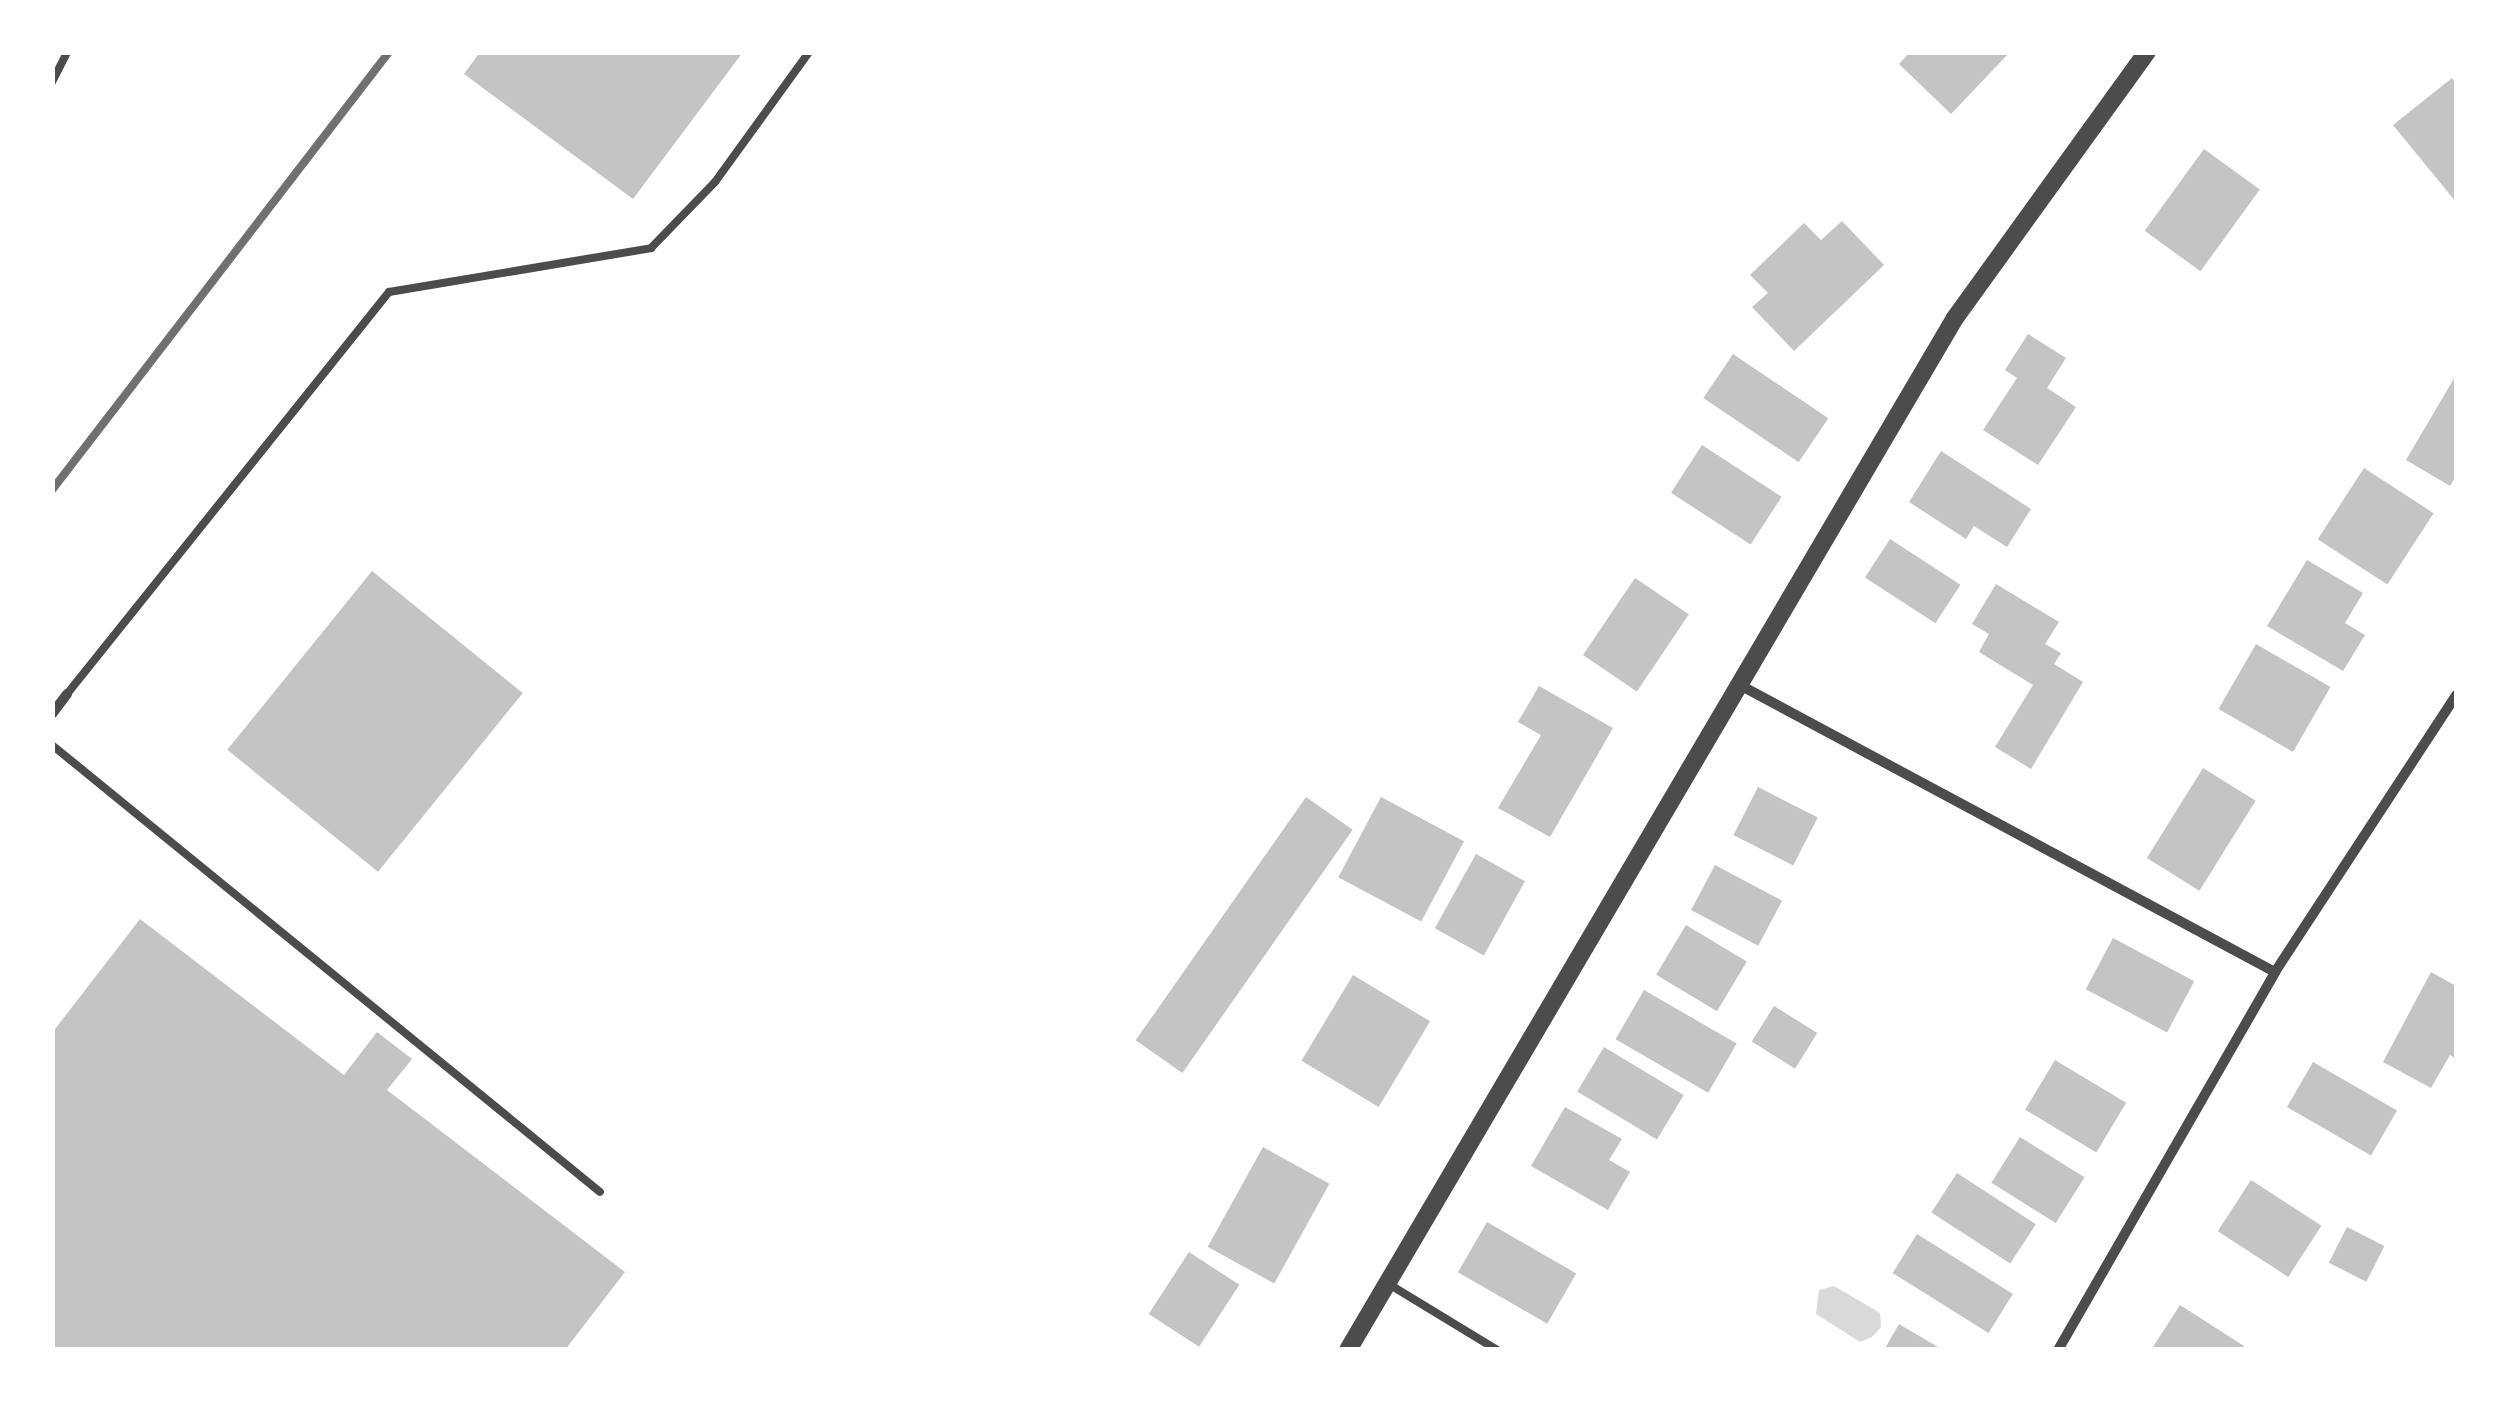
<!DOCTYPE html>
<style>
body{margin:0}
#map{position:relative;width:2509px;height:1402px;overflow:hidden;background:#fff;font-family:Cabin,sans-serif}
div>[style]{position:absolute}
.water>*{inset:0;background:#d9d9d9}
.building>*{inset:0;background:#c4c4c4;transform-origin:0 0}
.service>*{height:8px;margin:-4px;padding:0 4px;transform-origin:4px;border-radius:4px;background:#4c4c4c}
.minor>*{height:10px;margin:-5px;padding:0 5px;transform-origin:5px;border-radius:5px;background:#4c4c4c}
.tertiary>*{height:18px;margin:-9px;padding:0 9px;transform-origin:9px;border-radius:9px;background:#4c4c4c}
.rail>*{height:8px;margin:-4px;padding:0 4px;transform-origin:4px;border-radius:4px;background:#707070}
span{translate:-50% -50%;white-space:nowrap;text-align:center;line-height:1.15;-webkit-text-stroke:8px #fff;paint-order:stroke}
.frame{position:absolute;inset:0;border:55px solid #fff;pointer-events:none}
</style>
<div id="map">
<div class="water">
<div style="clip-path:polygon(1834px 1286px,1880px 1313px,1881px 1327px,1872px 1337px,1860px 1342px,1816px 1314px,1819px 1290px)"></div>
</div>
<div class="building">
<div style="clip-path:polygon(480px 52px,743px 52px,633px 199px,464px 74px)"></div>
<div style="clip-path:polygon(1910px 52px,2010px 52px,1951px 114px,1899px 64px)"></div>
<div style="clip-path:polygon(2452px 78px,2456px 84px,2456px 202px,2393px 125px)"></div>
<div style="left:2204px;top:149px;width:69px;height:101px;rotate:36deg"></div>
<div style="clip-path:polygon(1842px 221px,1884px 265px,1794px 351px,1752px 307px,1768px 293px,1750px 275px,1804px 223px,1821px 240px)"></div>
<div style="clip-path:polygon(2028px 334px,2066px 358px,2047px 388px,2076px 407px,2038px 465px,1983px 430px,2017px 378px,2005px 370px)"></div>
<div style="left:1733px;top:354px;width:115px;height:53px;rotate:34deg"></div>
<div style="clip-path:polygon(2456px 375px,2456px 476px,2450px 486px,2406px 460px)"></div>
<div style="left:1702px;top:445px;width:95px;height:57px;rotate:33deg"></div>
<div style="clip-path:polygon(1941px 451px,2031px 509px,2007px 547px,1974px 526px,1966px 539px,1909px 502px)"></div>
<div style="left:2364px;top:468px;width:83px;height:85px;rotate:33deg"></div>
<div style="left:1890px;top:539px;width:84px;height:46px;rotate:33deg"></div>
<div style="clip-path:polygon(2307px 560px,2363px 593px,2345px 623px,2365px 635px,2343px 671px,2267px 626px)"></div>
<div style="left:372px;top:571px;width:194px;height:230px;rotate:39deg"></div>
<div style="left:1635px;top:578px;width:65px;height:93px;rotate:34deg"></div>
<div style="clip-path:polygon(1996px 584px,2059px 622px,2045px 644px,2061px 653px,2054px 664px,2083px 682px,2031px 769px,1995px 747px,2033px 685px,1979px 652px,1989px 634px,1972px 624px)"></div>
<div style="left:2256px;top:644px;width:86px;height:75px;rotate:30deg"></div>
<div style="clip-path:polygon(1539px 686px,1613px 728px,1550px 837px,1498px 808px,1541px 735px,1518px 722px)"></div>
<div style="left:2203px;top:768px;width:62px;height:106px;rotate:32deg"></div>
<div style="left:1758px;top:787px;width:67px;height:54px;rotate:27deg"></div>
<div style="left:1306px;top:797px;width:57px;height:297px;rotate:35deg"></div>
<div style="left:1381px;top:797px;width:94px;height:91px;rotate:28deg"></div>
<div style="left:1476px;top:854px;width:56px;height:85px;rotate:29deg"></div>
<div style="left:1715px;top:865px;width:76px;height:51px;rotate:28deg"></div>
<div style="clip-path:polygon(140px 919px,344px 1075px,377px 1032px,412px 1059px,387px 1090px,625px 1272px,565px 1350px,52px 1350px,52px 1033px)"></div>
<div style="left:1686px;top:925px;width:71px;height:58px;rotate:31deg"></div>
<div style="left:2113px;top:938px;width:92px;height:58px;rotate:28deg"></div>
<div style="clip-path:polygon(2431px 972px,2456px 986px,2456px 1059px,2450px 1055px,2431px 1088px,2383px 1062px)"></div>
<div style="left:1353px;top:975px;width:90px;height:100px;rotate:31deg"></div>
<div style="left:1644px;top:990px;width:107px;height:57px;rotate:30deg"></div>
<div style="left:1774px;top:1006px;width:51px;height:42px;rotate:32deg"></div>
<div style="left:1604px;top:1047px;width:93px;height:52px;rotate:31deg"></div>
<div style="left:2055px;top:1060px;width:83px;height:58px;rotate:31deg"></div>
<div style="left:2313px;top:1062px;width:97px;height:52px;rotate:30deg"></div>
<div style="clip-path:polygon(1565px 1107px,1622px 1139px,1609px 1160px,1630px 1172px,1608px 1210px,1531px 1166px)"></div>
<div style="left:2020px;top:1137px;width:76px;height:54px;rotate:32deg"></div>
<div style="left:1263px;top:1147px;width:76px;height:114px;rotate:29deg"></div>
<div style="left:1957px;top:1173px;width:94px;height:47px;rotate:33deg"></div>
<div style="left:2251px;top:1180px;width:84px;height:61px;rotate:33deg"></div>
<div style="left:1487px;top:1222px;width:103px;height:58px;rotate:30deg"></div>
<div style="left:2347px;top:1227px;width:42px;height:40px;rotate:27deg"></div>
<div style="left:1917px;top:1234px;width:113px;height:46px;rotate:32deg"></div>
<div style="left:1189px;top:1252px;width:60px;height:74px;rotate:33deg"></div>
<div style="clip-path:polygon(2180px 1305px,2244px 1346px,2242px 1350px,2151px 1350px)"></div>
<div style="clip-path:polygon(1899px 1324px,1943px 1350px,1884px 1350px)"></div>
</div>
<div class="service">
<div style="left:52px;top:82px;width:34px;rotate:-63deg"></div>
<div style="left:67px;top:694px;width:515px;rotate:-51.31deg"></div>
<div style="left:389px;top:292px;width:266px;rotate:-9.5deg"></div>
<div style="left:651px;top:248px;width:92px;rotate:-45.9deg"></div>
<div style="left:715px;top:182px;width:160px;rotate:-54.1deg"></div>
<div style="left:52px;top:745px;width:707px;rotate:39.2deg"></div>
<div style="left:1387px;top:1283px;width:129px;rotate:31.3deg"></div>
</div>
<div class="minor">
<div style="left:1738px;top:684px;width:609px;rotate:28.21deg"></div>
<div style="left:52px;top:714px;width:25px;rotate:-53deg"></div>
<div style="left:2058px;top:1350px;width:436px;rotate:-60.1deg"></div>
<div style="left:2275px;top:972px;width:331px;rotate:-56.8deg"></div>
</div>
<div class="tertiary">
<div style="left:1348px;top:1350px;width:1197px;rotate:-59.54deg"></div>
<div style="left:1955px;top:318px;width:328px;rotate:-54.2deg"></div>
</div>
<div class="rail">
<div style="left:52px;top:490px;width:553px;rotate:-52.43deg"></div>
</div>
<div class="frame"></div>
</div>
